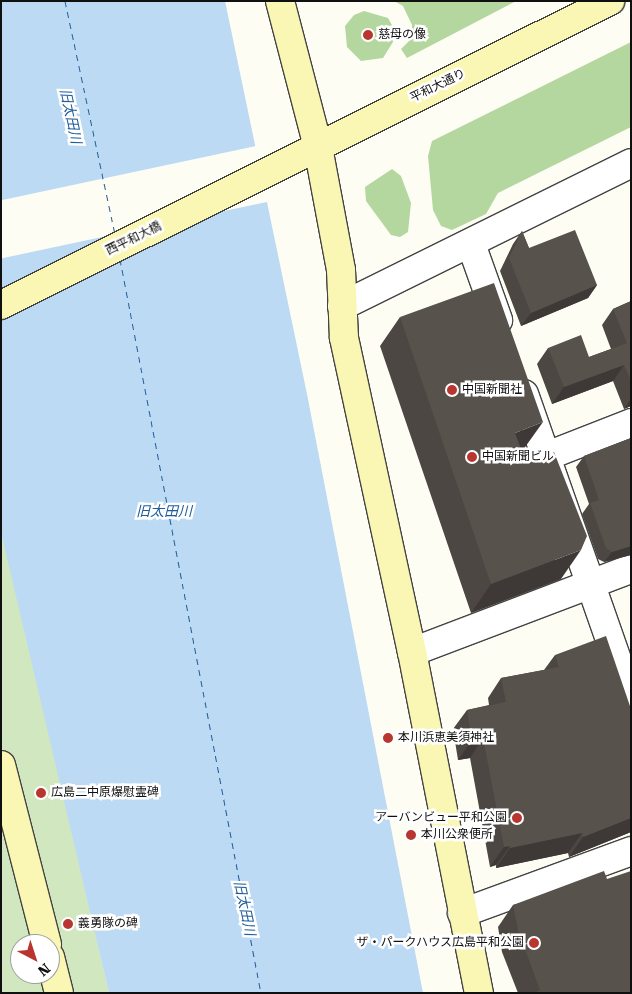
<!DOCTYPE html>
<meta charset="utf-8">
<style>
body{margin:0}
#map{position:relative;width:632px;height:994px;overflow:hidden;background:#fefdf4;font-family:"Roboto Serif","Noto Sans JP",serif}
div>[style]{position:absolute}
.green>*{inset:0;background:#d1e7bf}
.forest>*{inset:0;background:#b4d79f}
.water>*{inset:0;background:#bcdaf3}
.pier>*{inset:0;background:#fefdf4;transform-origin:0 0}
.ferry>*{height:1px;margin-top:-0.5px;transform-origin:0;background:repeating-linear-gradient(90deg,#205c9b 0 6px,transparent 0 11px)}
.roads{filter:drop-shadow(1px 0 #434343) drop-shadow(-1px 0 #434343) drop-shadow(0 1px #434343) drop-shadow(0 -1px #434343)}
.street>*{height:28px;margin:-14px;padding:0 14px;transform-origin:14px;border-radius:14px;background:#fff}
.secondary>*{height:28px;margin:-14px;padding:0 14px;transform-origin:14px;border-radius:14px;background:#faf7b4}
.wall>*{inset:0;background:#4c4742}
.shaded-wall>*{inset:0;background:#3e3936}
.building>*{inset:0;background:#58524d}
.dots>*{width:14px;height:14px;translate:-50% -50%;box-sizing:border-box;border:2px solid #fff;border-radius:50%}
span{translate:-50% -50%;white-space:nowrap;text-align:center;line-height:1.15;-webkit-text-stroke:5px #fff;paint-order:stroke}
.poi-label{font-size:12px;color:#101010}
.left{translate:0 -50%;text-align:left}
.right{translate:-100% -50%;text-align:right}
.street-label{font-size:12px;color:#101010}
.water-label{font-size:14px;color:#205c9b;font-style:italic}
.frame{position:absolute;inset:0;border:2px solid #101010;pointer-events:none}
.north{position:absolute;left:10px;top:934px;width:50px;height:50px;box-sizing:border-box;background:#fff;border:1px solid #9f9f9f;border-radius:50%;rotate:140deg;font-size:14px;font-weight:700;line-height:20px;text-align:center;color:#101010}
.north::after{content:'';display:block;margin:auto;width:18px;height:22px;background:#b83530;clip-path:polygon(50% 0,100% 100%,50% 72%,0 100%)}
</style>
<div id="map">
<div class="green">
<div style="clip-path:polygon(evenodd,1px 532px,12px 569px,109px 993px,1px 993px,1px 532px,20px 944px,50px 944px,50px 974px,20px 974px,20px 944px)"></div>
</div>
<div class="forest">
<div style="clip-path:polygon(394px 1px,516px 1px,407px 58px,401px 49px,411px 39px,412px 25px,403px 6px)"></div>
<div style="clip-path:polygon(364px 11px,388px 18px,393px 27px,393px 42px,383px 58px,361px 61px,347px 47px,345px 26px,354px 15px)"></div>
<div style="clip-path:polygon(631px 42px,631px 127px,498px 193px,486px 214px,452px 230px,441px 226px,433px 210px,428px 156px,432px 141px)"></div>
<div style="clip-path:polygon(392px 169px,401px 176px,411px 203px,408px 232px,400px 237px,391px 235px,366px 201px,365px 187px)"></div>
</div>
<div class="water">
<div style="clip-path:polygon(1px 1px,225px 1px,307px 394px,423px 993px,109px 993px,1px 532px)"></div>
</div>
<div class="pier">
<div style="left:256px;top:146px;width:57px;height:285px;rotate:78deg"></div>
</div>
<div class="ferry">
<div style="left:65px;top:1px;width:238px;rotate:77.9deg"></div>
<div style="left:120px;top:259px;width:747px;rotate:79.13deg"></div>
</div>
<div class="roads">
<div class="street">
<div style="left:471px;top:244px;width:81px;rotate:70.4deg"></div>
<div style="left:342px;top:306px;width:322px;rotate:-26.3deg"></div>
<div style="left:524px;top:394px;width:324px;rotate:70.7deg"></div>
<div style="left:547px;top:456px;width:90px;rotate:-21.4deg"></div>
<div style="left:412px;top:652px;width:234px;rotate:-20.8deg"></div>
<div style="left:462px;top:913px;width:180px;rotate:-20.1deg"></div>
</div>
<div class="secondary">
<div style="left:280px;top:1px;width:151px;rotate:75.4deg"></div>
<div style="left:318px;top:147px;width:125px;rotate:79.4deg"></div>
<div style="left:341px;top:270px;width:68px;rotate:87.5deg"></div>
<div style="left:344px;top:338px;width:321px;rotate:77.8deg"></div>
<div style="left:412px;top:652px;width:348px;rotate:78.9deg"></div>
<div style="left:1px;top:305px;width:681px;rotate:-26.53deg"></div>
<div style="left:1px;top:765px;width:185px;rotate:75.6deg"></div>
<div style="left:50px;top:957px;width:37px;rotate:76deg"></div>
</div>
</div>
<div class="wall">
<div style="clip-path:polygon(522px 231px,529px 248px,597px 285px,588px 298px,521px 326px,500px 271px,513px 244px)"></div>
<div style="clip-path:polygon(631px 301px,631px 406px,624px 409px,613px 381px,552px 404px,537px 364px,548px 348px,589px 357px,611px 349px,602px 325px,613px 309px)"></div>
<div style="clip-path:polygon(400px 317px,523px 450px,522px 451px,561px 579px,471px 613px,380px 346px)"></div>
<div style="clip-path:polygon(631px 438px,631px 555px,604px 562px,598px 559px,582px 514px,589px 504px,576px 467px,584px 456px)"></div>
<div style="clip-path:polygon(555px 655px,631px 709px,631px 832px,569px 857px,568px 853px,496px 868px,496px 865px,490px 867px,470px 758px,458px 760px,453px 729px,467px 710px,489px 705px,488px 698px,501px 678px,544px 670px)"></div>
<div style="clip-path:polygon(607px 879px,631px 993px,518px 993px,502px 952px,498px 927px,513px 905px)"></div>
</div>
<div class="shaded-wall">
<div style="clip-path:polygon(597px 285px,588px 298px,521px 326px,531px 313px)"></div>
<div style="clip-path:polygon(624px 365px,613px 381px,552px 404px,564px 387px)"></div>
<div style="clip-path:polygon(631px 399px,631px 406px,624px 409px)"></div>
<div style="clip-path:polygon(543px 422px,523px 450px,495px 462px,515px 433px)"></div>
<div style="clip-path:polygon(631px 546px,631px 555px,604px 562px,612px 552px)"></div>
<div style="clip-path:polygon(581px 550px,561px 579px,471px 613px,491px 584px)"></div>
<div style="clip-path:polygon(483px 738px,470px 758px,458px 760px,472px 740px)"></div>
<div style="clip-path:polygon(631px 818px,631px 832px,569px 857px,583px 837px)"></div>
<div style="clip-path:polygon(582px 833px,568px 853px,496px 868px,510px 848px)"></div>
<div style="clip-path:polygon(510px 846px,496px 865px,490px 867px,504px 847px)"></div>
</div>
<div class="building">
<div style="clip-path:polygon(575px 230px,597px 285px,531px 313px,509px 258px,522px 231px,529px 248px)"></div>
<div style="clip-path:polygon(494px 283px,543px 422px,515px 433px,526px 462px,554px 452px,587px 536px,581px 550px,491px 584px,400px 317px)"></div>
<div style="clip-path:polygon(631px 301px,631px 381px,624px 365px,564px 387px,548px 348px,581px 335px,589px 357px,627px 343px,613px 309px)"></div>
<div style="clip-path:polygon(631px 438px,631px 546px,612px 552px,606px 548px,590px 503px,599px 500px,584px 456px)"></div>
<div style="clip-path:polygon(606px 636px,631px 709px,631px 818px,583px 837px,582px 833px,510px 848px,510px 846px,504px 847px,483px 738px,472px 740px,467px 710px,506px 702px,501px 678px,559px 667px,555px 655px)"></div>
<div style="clip-path:polygon(604px 871px,607px 879px,631px 871px,631px 993px,534px 993px,540px 990px,518px 930px,513px 905px)"></div>
</div>
<div class="dots">
<div style="left:368px;top:35px;background:#b83530"></div>
<div style="left:452px;top:390px;background:#b83530"></div>
<div style="left:472px;top:457px;background:#b83530"></div>
<div style="left:388px;top:738px;background:#b83530"></div>
<div style="left:41px;top:793px;background:#b83530"></div>
<div style="left:517px;top:818px;background:#b83530"></div>
<div style="left:411px;top:835px;background:#b83530"></div>
<div style="left:68px;top:924px;background:#b83530"></div>
<div style="left:534px;top:943px;background:#b83530"></div>
</div>
<div class="poi-label">
<span class="left" style="left:378px;top:35px">慈母の像</span>
<span class="left" style="left:462px;top:390px">中国新聞社</span>
<span class="left" style="left:482px;top:457px">中国新聞ビル</span>
<span class="left" style="left:398px;top:738px">本川浜恵美須神社</span>
<span class="left" style="left:51px;top:793px">広島二中原爆慰霊碑</span>
<span class="right" style="left:507px;top:818px">アーバンビュー平和公園</span>
<span class="left" style="left:421px;top:835px">本川公衆便所</span>
<span class="left" style="left:78px;top:924px">義勇隊の碑</span>
<span class="right" style="left:524px;top:943px">ザ・パークハウス広島平和公園</span>
</div>
<div class="street-label">
<span style="left:438px;top:86px;rotate:-26deg">平和大通り</span>
<span style="left:134px;top:239px;rotate:-26deg">西平和大橋</span>
</div>
<div class="water-label">
<span style="left:71px;top:116px;rotate:78deg">旧太田川</span>
<span style="left:164px;top:511px">旧太田川</span>
<span style="left:245px;top:908px;rotate:78deg">旧太田川</span>
</div>
<div class="frame"></div>
<div class="north">N</div>
</div>
